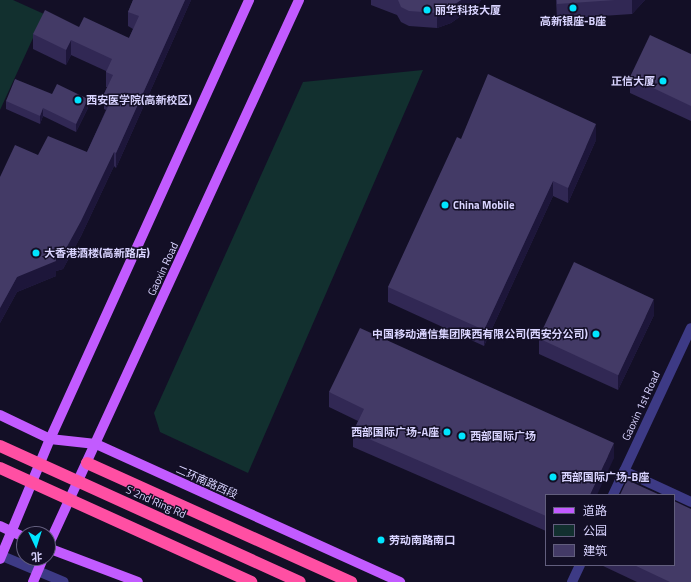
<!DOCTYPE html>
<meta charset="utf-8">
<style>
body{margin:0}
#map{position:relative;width:691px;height:582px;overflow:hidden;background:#130f26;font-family:"Titillium Web","Noto Sans SC",sans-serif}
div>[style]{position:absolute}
.green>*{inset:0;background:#12302f}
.minor>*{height:10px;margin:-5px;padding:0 5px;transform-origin:5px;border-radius:5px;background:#3d3a85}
.major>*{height:10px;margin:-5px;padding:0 5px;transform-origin:5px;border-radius:5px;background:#c25bff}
.highway>*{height:12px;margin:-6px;padding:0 6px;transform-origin:6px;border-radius:6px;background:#ff4fa3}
.wall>*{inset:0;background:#312854}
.shaded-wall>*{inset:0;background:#1d163a}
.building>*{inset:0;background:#433a66;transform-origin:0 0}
.dots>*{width:11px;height:11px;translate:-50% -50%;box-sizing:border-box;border:2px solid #130f26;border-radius:50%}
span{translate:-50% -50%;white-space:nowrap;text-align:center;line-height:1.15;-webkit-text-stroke:3px #130f26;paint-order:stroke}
.poi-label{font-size:11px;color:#d9d4ff;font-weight:700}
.left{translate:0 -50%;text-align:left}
.right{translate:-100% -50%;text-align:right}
.street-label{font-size:11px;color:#d9d4ff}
.legend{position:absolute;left:545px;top:494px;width:130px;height:72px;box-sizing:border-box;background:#130f26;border:1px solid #625e7d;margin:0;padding:5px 7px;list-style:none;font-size:12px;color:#d9d4ff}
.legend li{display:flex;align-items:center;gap:8px;height:20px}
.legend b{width:20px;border:1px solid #625e7d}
.north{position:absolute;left:16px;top:526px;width:40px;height:40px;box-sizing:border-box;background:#130f26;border:1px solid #625e7d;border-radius:50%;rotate:176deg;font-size:11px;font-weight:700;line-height:16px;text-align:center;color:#d9d4ff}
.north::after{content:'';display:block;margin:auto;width:14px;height:18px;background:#00e5ff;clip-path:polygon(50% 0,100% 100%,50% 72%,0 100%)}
</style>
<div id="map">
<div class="green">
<div style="clip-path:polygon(0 0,13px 0,44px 14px,0 110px)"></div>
<div style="clip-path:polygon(423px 70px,248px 473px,160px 432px,154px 413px,303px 82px)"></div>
</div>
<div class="minor">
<div style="left:624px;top:471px;width:74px;rotate:24.8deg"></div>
<div style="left:613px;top:495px;width:184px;rotate:-65deg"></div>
<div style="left:0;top:555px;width:69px;rotate:22.9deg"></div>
<div style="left:572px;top:582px;width:19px;rotate:-65deg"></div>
</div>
<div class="major">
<div style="left:0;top:415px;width:55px;rotate:25.6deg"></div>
<div style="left:50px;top:439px;width:46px;rotate:6.2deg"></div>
<div style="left:96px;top:444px;width:334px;rotate:24.4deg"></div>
<div style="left:0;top:526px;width:26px;rotate:25deg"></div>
<div style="left:48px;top:546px;width:601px;rotate:-65.31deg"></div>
<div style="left:48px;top:548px;width:96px;rotate:20.7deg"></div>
<div style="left:0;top:559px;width:130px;rotate:-67.4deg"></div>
<div style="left:50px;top:439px;width:482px;rotate:-65.6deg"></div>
<div style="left:33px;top:582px;width:26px;rotate:-67deg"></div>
</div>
<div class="highway">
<div style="left:0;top:446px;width:329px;rotate:24.4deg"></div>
<div style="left:87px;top:463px;width:290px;rotate:24.3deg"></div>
<div style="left:0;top:468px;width:276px;rotate:24.4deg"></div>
</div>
<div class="wall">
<div style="clip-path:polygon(133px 0,191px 0,116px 168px,114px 166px,81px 236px,63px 269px,56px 271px,56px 276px,17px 292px,0 323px,0 177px,38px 155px,87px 152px,106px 110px,104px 109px,104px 94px,107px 87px,106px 87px,106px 71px,71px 55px,66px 65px,33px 49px,33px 34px,79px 27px,129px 38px,133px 29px,128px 26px,128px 12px)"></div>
<div style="clip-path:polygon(371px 0,481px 0,479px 3px,451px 23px,437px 28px,409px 26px,401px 22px,397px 15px,371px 5px)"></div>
<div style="clip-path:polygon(556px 0,645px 0,632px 14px,557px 19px)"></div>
<div style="clip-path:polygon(691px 54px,691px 121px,630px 93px,630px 77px)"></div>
<div style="clip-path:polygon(52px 94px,88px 108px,76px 132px,43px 116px,40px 124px,6px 109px,6px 101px)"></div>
<div style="clip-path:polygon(596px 140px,568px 203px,553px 196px,484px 346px,388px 302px,388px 287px)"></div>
<div style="clip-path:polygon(654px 315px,618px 390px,539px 354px,539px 338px)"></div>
<div style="clip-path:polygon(329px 392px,614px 458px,546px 495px,546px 531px,353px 447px,353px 432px,358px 421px,329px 407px)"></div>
<div style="clip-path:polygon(601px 565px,674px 565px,691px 582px,637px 582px)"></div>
</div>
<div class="shaded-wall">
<div style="clip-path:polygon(185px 0,191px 0,116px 168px,116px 153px)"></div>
<div style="clip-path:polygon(461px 0,481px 0,479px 3px,451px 23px,437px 28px,437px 13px)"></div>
<div style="clip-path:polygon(632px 0,645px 0,632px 14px)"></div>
<div style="clip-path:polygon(71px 40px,71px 55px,66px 65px,66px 50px)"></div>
<div style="clip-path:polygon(88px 99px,88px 108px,76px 132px,76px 124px)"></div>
<div style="clip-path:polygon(43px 108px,43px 116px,40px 124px,40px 116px)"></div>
<div style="clip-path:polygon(596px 124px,596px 140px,568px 203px,568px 188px)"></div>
<div style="clip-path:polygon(114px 152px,114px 166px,81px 236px,63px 269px,56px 271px,56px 276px,17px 292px,0 323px,0 308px,17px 277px,55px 256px)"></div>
<div style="clip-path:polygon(553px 181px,553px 196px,484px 346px,484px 330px)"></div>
<div style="clip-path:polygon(654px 299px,654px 315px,618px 390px,618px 375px)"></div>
<div style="clip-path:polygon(614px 443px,614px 458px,597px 495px,590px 495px)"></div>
</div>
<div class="building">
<div style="clip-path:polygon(133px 0,185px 0,116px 153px,114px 152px,81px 221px,63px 254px,55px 256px,56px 261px,17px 277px,0 308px,0 177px,15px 145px,38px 155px,48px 136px,87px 152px,112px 98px,104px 94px,113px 75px,106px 72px,112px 59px,71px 40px,66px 50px,33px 34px,45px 10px,79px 27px,84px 17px,129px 38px,139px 16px,128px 12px)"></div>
<div style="clip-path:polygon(398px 0,461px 0,451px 7px,437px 13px,409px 11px,401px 7px)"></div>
<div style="clip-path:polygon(557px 0,615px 0,557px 4px)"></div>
<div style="clip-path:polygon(650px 35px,691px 54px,691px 106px,630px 77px)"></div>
<div style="clip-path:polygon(488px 74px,596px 124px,568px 188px,553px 181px,484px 330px,388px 287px,457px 137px,461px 139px)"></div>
<div style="clip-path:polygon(15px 79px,52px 94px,57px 84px,88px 99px,76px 124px,43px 108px,40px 116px,6px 101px)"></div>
<div style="left:574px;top:262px;width:88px;height:84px;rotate:25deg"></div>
<div style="clip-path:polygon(360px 328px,614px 443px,590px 495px,546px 495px,546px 516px,353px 432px,364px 409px,329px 392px)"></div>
<div style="clip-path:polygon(627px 480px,660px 495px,620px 495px)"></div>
<div style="clip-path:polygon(674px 501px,691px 509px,691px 582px,670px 582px,634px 565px,674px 565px)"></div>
</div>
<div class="dots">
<div style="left:573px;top:8px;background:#00e5ff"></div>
<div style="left:427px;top:10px;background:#00e5ff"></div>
<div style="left:663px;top:81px;background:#00e5ff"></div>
<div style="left:78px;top:100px;background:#00e5ff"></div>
<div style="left:445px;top:205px;background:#00e5ff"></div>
<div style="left:36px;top:253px;background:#00e5ff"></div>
<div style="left:596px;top:334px;background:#00e5ff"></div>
<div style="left:447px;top:432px;background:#00e5ff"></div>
<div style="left:462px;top:436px;background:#00e5ff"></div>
<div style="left:553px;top:477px;background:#00e5ff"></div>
<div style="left:381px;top:540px;background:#00e5ff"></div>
</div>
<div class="poi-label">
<span class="left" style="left:435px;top:10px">丽华科技大厦</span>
<span style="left:573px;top:21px">高新银座-B座</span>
<span class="right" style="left:655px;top:81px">正信大厦</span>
<span class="left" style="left:86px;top:100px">西安医学院(高新校区)</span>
<span class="left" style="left:453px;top:205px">China Mobile</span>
<span class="left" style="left:44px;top:253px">大香港酒楼(高新路店)</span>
<span class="right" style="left:588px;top:334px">中国移动通信集团陕西有限公司(西安分公司)</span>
<span class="right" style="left:439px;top:432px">西部国际广场-A座</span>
<span class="left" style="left:470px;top:436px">西部国际广场</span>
<span class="left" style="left:561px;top:477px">西部国际广场-B座</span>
<span class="left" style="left:389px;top:540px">劳动南路南口</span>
</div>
<div class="street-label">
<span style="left:163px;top:269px;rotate:-65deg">Gaoxin Road</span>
<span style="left:641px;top:406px;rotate:-65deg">Gaoxin 1st Road</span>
<span style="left:207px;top:482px;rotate:24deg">二环南路西段</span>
<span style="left:156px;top:502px;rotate:24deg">S 2nd Ring Rd</span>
</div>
<ul class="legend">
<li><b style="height:5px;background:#c25bff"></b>道路</li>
<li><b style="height:11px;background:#12302f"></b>公园</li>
<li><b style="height:11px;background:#433a66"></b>建筑</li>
</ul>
<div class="north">北</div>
</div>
